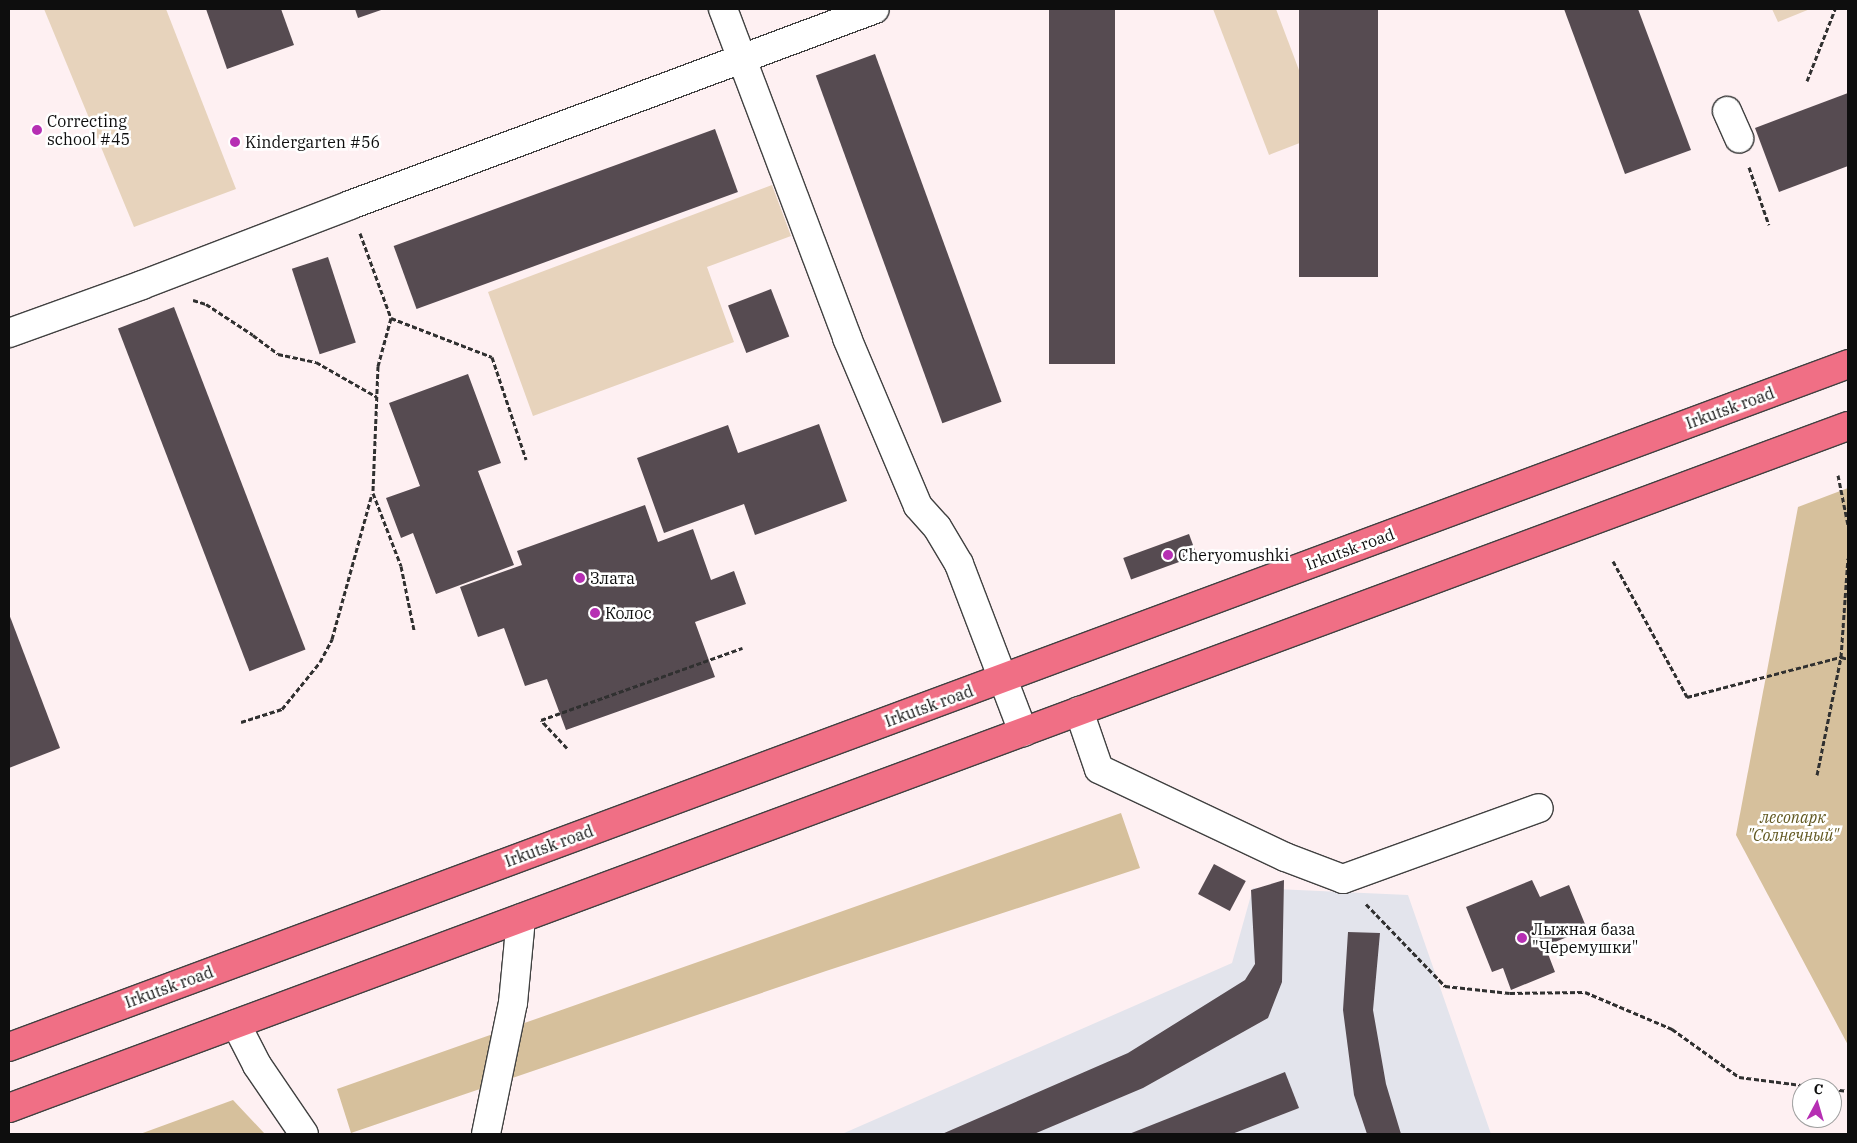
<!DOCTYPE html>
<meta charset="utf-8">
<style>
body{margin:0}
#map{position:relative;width:1857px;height:1143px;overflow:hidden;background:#fef0f2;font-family:"IBM Plex Serif",serif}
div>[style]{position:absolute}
.industrial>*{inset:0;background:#e3e4ec}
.green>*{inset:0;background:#e7d3bc}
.forest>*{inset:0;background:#d6c09c}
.building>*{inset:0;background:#564b51;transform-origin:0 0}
.path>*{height:3px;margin-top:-1.5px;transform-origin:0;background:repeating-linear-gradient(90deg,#303030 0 5px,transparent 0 7.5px)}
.roads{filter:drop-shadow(1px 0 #414141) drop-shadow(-1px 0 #414141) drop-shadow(0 1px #414141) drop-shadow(0 -1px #414141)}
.minor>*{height:28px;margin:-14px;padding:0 14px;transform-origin:14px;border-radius:14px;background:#fff}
.major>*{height:28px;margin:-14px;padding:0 14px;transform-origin:14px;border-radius:14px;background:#f06f85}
.dots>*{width:14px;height:14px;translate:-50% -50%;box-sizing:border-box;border:2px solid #fff;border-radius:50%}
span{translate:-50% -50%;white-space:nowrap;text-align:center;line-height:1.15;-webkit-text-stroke:5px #fff;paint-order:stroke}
.poi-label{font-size:16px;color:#0e0e0e}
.left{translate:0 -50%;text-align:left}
.street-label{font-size:16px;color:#0e0e0e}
.park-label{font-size:16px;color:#625922;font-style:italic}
.frame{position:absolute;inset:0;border:10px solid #0e0e0e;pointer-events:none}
.north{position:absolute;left:1792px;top:1078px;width:50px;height:50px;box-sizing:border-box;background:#fff;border:1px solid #9f9f9f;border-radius:50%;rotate:6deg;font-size:14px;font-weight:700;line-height:20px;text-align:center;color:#0e0e0e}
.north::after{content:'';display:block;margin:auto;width:18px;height:22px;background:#b62fb3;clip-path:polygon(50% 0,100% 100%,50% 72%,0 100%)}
</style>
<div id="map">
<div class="industrial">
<div style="clip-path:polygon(1253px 888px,1408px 895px,1491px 1134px,842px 1134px,1232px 963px)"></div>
</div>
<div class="green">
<div style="clip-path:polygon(44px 9px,166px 9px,236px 189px,134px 227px)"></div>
<div style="clip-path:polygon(1213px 9px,1276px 9px,1323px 134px,1269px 155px)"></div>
<div style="clip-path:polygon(1772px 9px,1810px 9px,1778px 22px)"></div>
<div style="clip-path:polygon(772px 185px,791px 236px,707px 267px,734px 342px,533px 416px,488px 292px)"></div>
</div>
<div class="forest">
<div style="clip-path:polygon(1848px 488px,1848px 1045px,1736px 835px,1798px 507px)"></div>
<div style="clip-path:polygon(1121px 813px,1140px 868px,826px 971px,351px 1133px,337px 1089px)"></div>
<div style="clip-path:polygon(233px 1100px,265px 1134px,140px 1134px)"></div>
</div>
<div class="building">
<div style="clip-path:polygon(206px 9px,281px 9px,294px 45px,227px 69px)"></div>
<div style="clip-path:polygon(355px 9px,384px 9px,358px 18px)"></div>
<div style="left:1049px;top:9px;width:66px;height:355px"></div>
<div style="left:1299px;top:9px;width:79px;height:268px"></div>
<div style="clip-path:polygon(1564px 9px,1638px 9px,1691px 150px,1625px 174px)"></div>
<div style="left:875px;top:54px;width:370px;height:63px;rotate:70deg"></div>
<div style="clip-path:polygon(1848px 93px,1848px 166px,1779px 192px,1755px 128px)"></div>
<div style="left:715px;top:129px;width:67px;height:342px;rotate:70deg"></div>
<div style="left:328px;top:257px;width:90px;height:38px;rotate:72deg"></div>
<div style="left:771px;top:289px;width:51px;height:46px;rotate:69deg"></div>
<div style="left:174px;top:307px;width:367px;height:60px;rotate:69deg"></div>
<div style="clip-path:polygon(468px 374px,501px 463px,478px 471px,514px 565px,436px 594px,413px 533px,401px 538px,386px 498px,420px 486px,389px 403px)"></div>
<div style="clip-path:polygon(819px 424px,847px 501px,755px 535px,744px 504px,664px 533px,637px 458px,728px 425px,738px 453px)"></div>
<div style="clip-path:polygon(645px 505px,658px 542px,693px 529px,711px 580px,734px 571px,746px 604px,695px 622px,715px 677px,566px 730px,547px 679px,525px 686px,504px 628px,478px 637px,460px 587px,522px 565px,517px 551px)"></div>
<div style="left:1189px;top:534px;width:23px;height:70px;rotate:70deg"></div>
<div style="clip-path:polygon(9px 614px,60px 748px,9px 768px)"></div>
<div style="left:1214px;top:864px;width:36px;height:34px;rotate:28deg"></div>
<div style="clip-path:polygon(1284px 880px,1282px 982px,1268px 1018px,1143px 1088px,1034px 1134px,942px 1134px,1128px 1053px,1245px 980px,1255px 964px,1251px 890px)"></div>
<div style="clip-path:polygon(1532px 880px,1540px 897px,1569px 885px,1587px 929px,1545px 946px,1555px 972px,1511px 990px,1503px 968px,1492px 972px,1466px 907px)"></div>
<div style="clip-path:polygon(1348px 932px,1380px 933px,1373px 1010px,1386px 1084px,1401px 1134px,1367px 1134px,1354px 1095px,1343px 1010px)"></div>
<div style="clip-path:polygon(1285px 1072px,1299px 1108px,1232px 1134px,1129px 1134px)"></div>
</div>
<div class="path">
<div style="left:1807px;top:81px;width:77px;rotate:-68.7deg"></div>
<div style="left:1749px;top:167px;width:61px;rotate:71deg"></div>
<div style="left:360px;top:233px;width:90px;rotate:70deg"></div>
<div style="left:391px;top:318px;width:50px;rotate:105.2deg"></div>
<div style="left:378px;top:366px;width:127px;rotate:92.3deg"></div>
<div style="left:373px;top:493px;width:78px;rotate:69deg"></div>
<div style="left:401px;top:566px;width:65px;rotate:78.5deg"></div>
<div style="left:193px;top:300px;width:14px;rotate:17deg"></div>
<div style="left:206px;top:304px;width:56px;rotate:33.4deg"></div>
<div style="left:253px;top:335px;width:31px;rotate:37deg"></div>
<div style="left:278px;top:354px;width:39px;rotate:12deg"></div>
<div style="left:316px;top:362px;width:70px;rotate:29.8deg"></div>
<div style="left:391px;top:318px;width:108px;rotate:21.1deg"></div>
<div style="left:492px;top:357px;width:108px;rotate:71.6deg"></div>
<div style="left:1838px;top:475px;width:51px;rotate:78.7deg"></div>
<div style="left:1613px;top:561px;width:155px;rotate:61.4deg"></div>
<div style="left:1687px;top:697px;width:159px;rotate:-14.6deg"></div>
<div style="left:1841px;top:657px;width:7px;rotate:16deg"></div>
<div style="left:241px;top:722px;width:43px;rotate:-17.6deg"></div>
<div style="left:282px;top:709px;width:60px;rotate:-51deg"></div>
<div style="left:320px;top:662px;width:26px;rotate:-62deg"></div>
<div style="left:332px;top:639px;width:150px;rotate:-74.6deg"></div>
<div style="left:567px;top:748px;width:38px;rotate:-133deg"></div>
<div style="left:541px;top:720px;width:214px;rotate:-19.7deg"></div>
<div style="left:1817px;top:775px;width:120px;rotate:-78.5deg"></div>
<div style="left:1841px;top:657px;width:99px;rotate:-86deg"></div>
<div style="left:1366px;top:904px;width:114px;rotate:46.1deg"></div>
<div style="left:1445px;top:986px;width:65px;rotate:6.1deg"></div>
<div style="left:1510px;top:993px;width:75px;rotate:-0.8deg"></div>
<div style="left:1585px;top:992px;width:95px;rotate:23deg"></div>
<div style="left:1672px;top:1029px;width:82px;rotate:35.6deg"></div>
<div style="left:1739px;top:1077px;width:86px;rotate:7.4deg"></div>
<div style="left:1832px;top:1089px;width:16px;rotate:7deg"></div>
</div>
<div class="roads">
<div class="minor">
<div style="left:723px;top:9px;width:352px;rotate:69.3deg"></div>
<div style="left:847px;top:338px;width:182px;rotate:67.1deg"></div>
<div style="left:918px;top:506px;width:28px;rotate:48deg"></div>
<div style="left:937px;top:527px;width:43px;rotate:59.3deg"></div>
<div style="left:959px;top:564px;width:180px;rotate:69.1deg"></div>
<div style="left:1727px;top:111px;width:30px;rotate:66deg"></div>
<div style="left:9px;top:333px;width:141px;rotate:-19.8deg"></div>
<div style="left:142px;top:285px;width:223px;rotate:-21deg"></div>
<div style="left:350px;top:205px;width:560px;rotate:-20.47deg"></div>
<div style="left:1079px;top:711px;width:61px;rotate:71deg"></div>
<div style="left:1099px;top:769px;width:206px;rotate:25.3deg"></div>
<div style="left:1285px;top:857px;width:62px;rotate:20.8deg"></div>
<div style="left:1343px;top:879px;width:208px;rotate:-19.9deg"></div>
<div style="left:236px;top:1024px;width:46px;rotate:62.9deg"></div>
<div style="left:257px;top:1065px;width:83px;rotate:55.7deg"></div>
<div style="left:486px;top:1134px;width:134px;rotate:-78.4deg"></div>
<div style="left:513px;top:1003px;width:85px;rotate:-84.6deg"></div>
</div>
<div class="major">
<div style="left:9px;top:1047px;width:1962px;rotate:-20.37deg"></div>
<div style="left:9px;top:1108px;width:1961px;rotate:-20.35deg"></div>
</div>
</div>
<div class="dots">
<div style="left:37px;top:130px;background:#b62fb3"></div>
<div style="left:235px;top:142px;background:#b62fb3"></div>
<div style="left:1168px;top:555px;background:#b62fb3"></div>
<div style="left:580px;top:578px;background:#b62fb3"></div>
<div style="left:595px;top:613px;background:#b62fb3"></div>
<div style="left:1522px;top:938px;background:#b62fb3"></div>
</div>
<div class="poi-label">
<span class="left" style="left:47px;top:130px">Correcting<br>school #45</span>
<span class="left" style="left:245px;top:142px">Kindergarten #56</span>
<span class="left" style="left:1178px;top:555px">Cheryomushki</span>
<span class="left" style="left:590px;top:578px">Злата</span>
<span class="left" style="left:605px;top:613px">Колос</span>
<span class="left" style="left:1532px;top:938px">Лыжная база<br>"Черемушки"</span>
</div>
<div class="street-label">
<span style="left:1730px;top:408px;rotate:-20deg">Irkutsk road</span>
<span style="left:1350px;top:549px;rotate:-20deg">Irkutsk road</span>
<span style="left:929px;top:706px;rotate:-20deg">Irkutsk road</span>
<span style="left:549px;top:846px;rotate:-20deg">Irkutsk road</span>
<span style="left:169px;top:987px;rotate:-20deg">Irkutsk road</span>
</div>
<div class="park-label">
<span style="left:1793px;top:826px">лесопарк<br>"Солнечный"</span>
</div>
<div class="frame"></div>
<div class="north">С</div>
</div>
